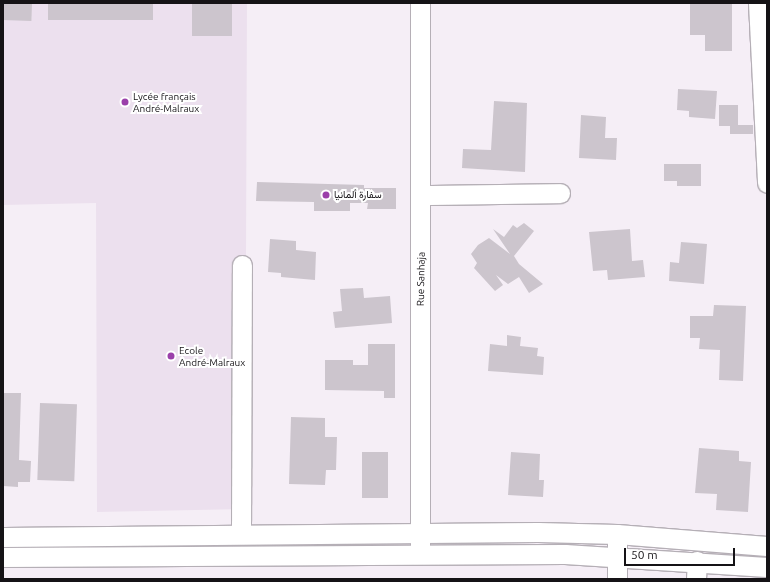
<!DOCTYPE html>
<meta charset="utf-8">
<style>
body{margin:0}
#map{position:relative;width:770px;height:582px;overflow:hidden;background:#f5eef6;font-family:Ubuntu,Vazirmatn,sans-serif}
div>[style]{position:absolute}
.built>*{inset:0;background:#ece0ee}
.building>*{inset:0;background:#ccc5cd;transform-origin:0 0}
.roads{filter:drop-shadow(1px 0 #b5afb6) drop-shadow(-1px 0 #b5afb6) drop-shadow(0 1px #b5afb6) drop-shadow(0 -1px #b5afb6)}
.minor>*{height:19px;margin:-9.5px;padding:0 9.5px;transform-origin:9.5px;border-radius:9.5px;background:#fff}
.dots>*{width:11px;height:11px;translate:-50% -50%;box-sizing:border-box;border:2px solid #fff;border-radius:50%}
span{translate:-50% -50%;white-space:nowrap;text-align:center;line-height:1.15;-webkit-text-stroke:4px #fff;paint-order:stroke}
.poi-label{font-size:10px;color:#151316}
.left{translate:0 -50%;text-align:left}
.street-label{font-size:10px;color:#151316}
.frame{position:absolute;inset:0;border:4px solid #151316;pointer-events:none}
.scale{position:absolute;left:624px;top:548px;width:111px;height:18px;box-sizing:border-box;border:2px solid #151316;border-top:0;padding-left:5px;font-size:12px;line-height:14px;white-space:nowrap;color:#151316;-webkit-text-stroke:3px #fff;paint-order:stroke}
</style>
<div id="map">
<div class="built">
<div style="clip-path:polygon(3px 3px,247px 3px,245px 509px,97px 512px,96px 203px,3px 205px)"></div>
</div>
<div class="building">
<div style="left:3px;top:3px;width:29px;height:17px;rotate:2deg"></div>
<div style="left:48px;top:3px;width:105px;height:17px"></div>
<div style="left:192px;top:3px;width:40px;height:33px"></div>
<div style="clip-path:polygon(690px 3px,732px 3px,732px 51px,705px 51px,705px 35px,690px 35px)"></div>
<div style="clip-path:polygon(678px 89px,717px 91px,715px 119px,689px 117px,689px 111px,677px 110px)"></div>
<div style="clip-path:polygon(494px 101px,527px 103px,525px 172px,462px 168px,463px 149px,491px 150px)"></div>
<div style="clip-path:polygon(719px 105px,738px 105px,738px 125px,753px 125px,753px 134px,730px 134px,730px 126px,719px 126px)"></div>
<div style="clip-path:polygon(581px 115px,606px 117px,605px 138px,617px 138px,616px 160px,579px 158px)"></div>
<div style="clip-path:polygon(664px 164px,701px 164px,701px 186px,677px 186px,677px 181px,664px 181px)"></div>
<div style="clip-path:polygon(257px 182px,364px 185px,364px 188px,396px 188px,396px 209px,367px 209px,368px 203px,350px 203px,350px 211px,314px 211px,314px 202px,256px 201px)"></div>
<div style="clip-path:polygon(524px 223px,534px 231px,514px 256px,519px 264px,543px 284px,529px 293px,519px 277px,508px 284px,496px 275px,503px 285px,495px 291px,474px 268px,477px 263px,471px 254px,478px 245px,489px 238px,510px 254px,493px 229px,504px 237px,513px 225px,517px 228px)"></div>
<div style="clip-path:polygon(630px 229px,632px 261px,643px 260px,645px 277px,608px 280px,607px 270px,593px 271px,589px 232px)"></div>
<div style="clip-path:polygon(270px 239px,296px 241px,296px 250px,316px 252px,315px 280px,281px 277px,281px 273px,268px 272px)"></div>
<div style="clip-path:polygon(681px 242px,707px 244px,704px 284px,669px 281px,670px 262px,679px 263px)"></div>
<div style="clip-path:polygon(363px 288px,364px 298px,390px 296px,392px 323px,335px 328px,333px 312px,342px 311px,340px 289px)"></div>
<div style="clip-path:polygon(714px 305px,746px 306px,743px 381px,719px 380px,720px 350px,699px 349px,700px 338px,690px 338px,690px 316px,713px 316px)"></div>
<div style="clip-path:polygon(507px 335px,521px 337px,520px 346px,538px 348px,537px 356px,544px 357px,543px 375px,488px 371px,490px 344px,507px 346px)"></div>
<div style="clip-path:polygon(368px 344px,395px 344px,395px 398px,384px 398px,384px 391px,325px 390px,325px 360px,353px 360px,353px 365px,368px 365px)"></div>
<div style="clip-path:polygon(3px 393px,21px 393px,19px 460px,31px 461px,30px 482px,18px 482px,18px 487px,3px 486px)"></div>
<div style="left:40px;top:403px;width:37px;height:77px;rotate:2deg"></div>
<div style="clip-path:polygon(291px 417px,325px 418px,325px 437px,337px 437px,336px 470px,326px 470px,325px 485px,289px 484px)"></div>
<div style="clip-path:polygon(699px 448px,739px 451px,739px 461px,751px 462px,748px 512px,716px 510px,717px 494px,695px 493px)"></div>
<div style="left:362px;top:452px;width:26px;height:46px"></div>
<div style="clip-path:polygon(511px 452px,540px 454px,539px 480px,544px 480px,543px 497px,508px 495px)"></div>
</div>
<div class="roads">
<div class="minor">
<div style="left:758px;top:3px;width:180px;rotate:87.1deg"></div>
<div style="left:422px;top:195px;width:138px;rotate:-0.8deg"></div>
<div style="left:241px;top:534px;width:269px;rotate:-89.8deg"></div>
<div style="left:3px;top:537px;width:535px;rotate:-0.54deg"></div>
<div style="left:538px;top:532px;width:79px;rotate:1.5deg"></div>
<div style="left:617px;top:534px;width:150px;rotate:4.6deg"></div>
<div style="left:617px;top:542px;width:37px;rotate:90deg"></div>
<div style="left:420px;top:546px;width:543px;rotate:-90deg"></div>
<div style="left:3px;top:557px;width:562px;rotate:-0.31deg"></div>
<div style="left:565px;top:554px;width:202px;rotate:3.7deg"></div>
<div style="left:696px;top:579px;width:18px;rotate:-87deg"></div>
</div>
</div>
<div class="dots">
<div style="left:125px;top:102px;background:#9b40aa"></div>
<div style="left:326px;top:195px;background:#9b40aa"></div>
<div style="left:171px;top:356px;background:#9b40aa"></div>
</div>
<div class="poi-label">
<span class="left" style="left:133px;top:102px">Lycée français<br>André-Malraux</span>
<span class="left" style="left:334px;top:195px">سفارة ألمانيا</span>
<span class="left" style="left:179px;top:356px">Ecole<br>André-Malraux</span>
</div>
<div class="street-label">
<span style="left:421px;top:279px;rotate:-89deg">Rue Sanhaja</span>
</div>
<div class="frame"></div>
<div class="scale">50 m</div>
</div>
